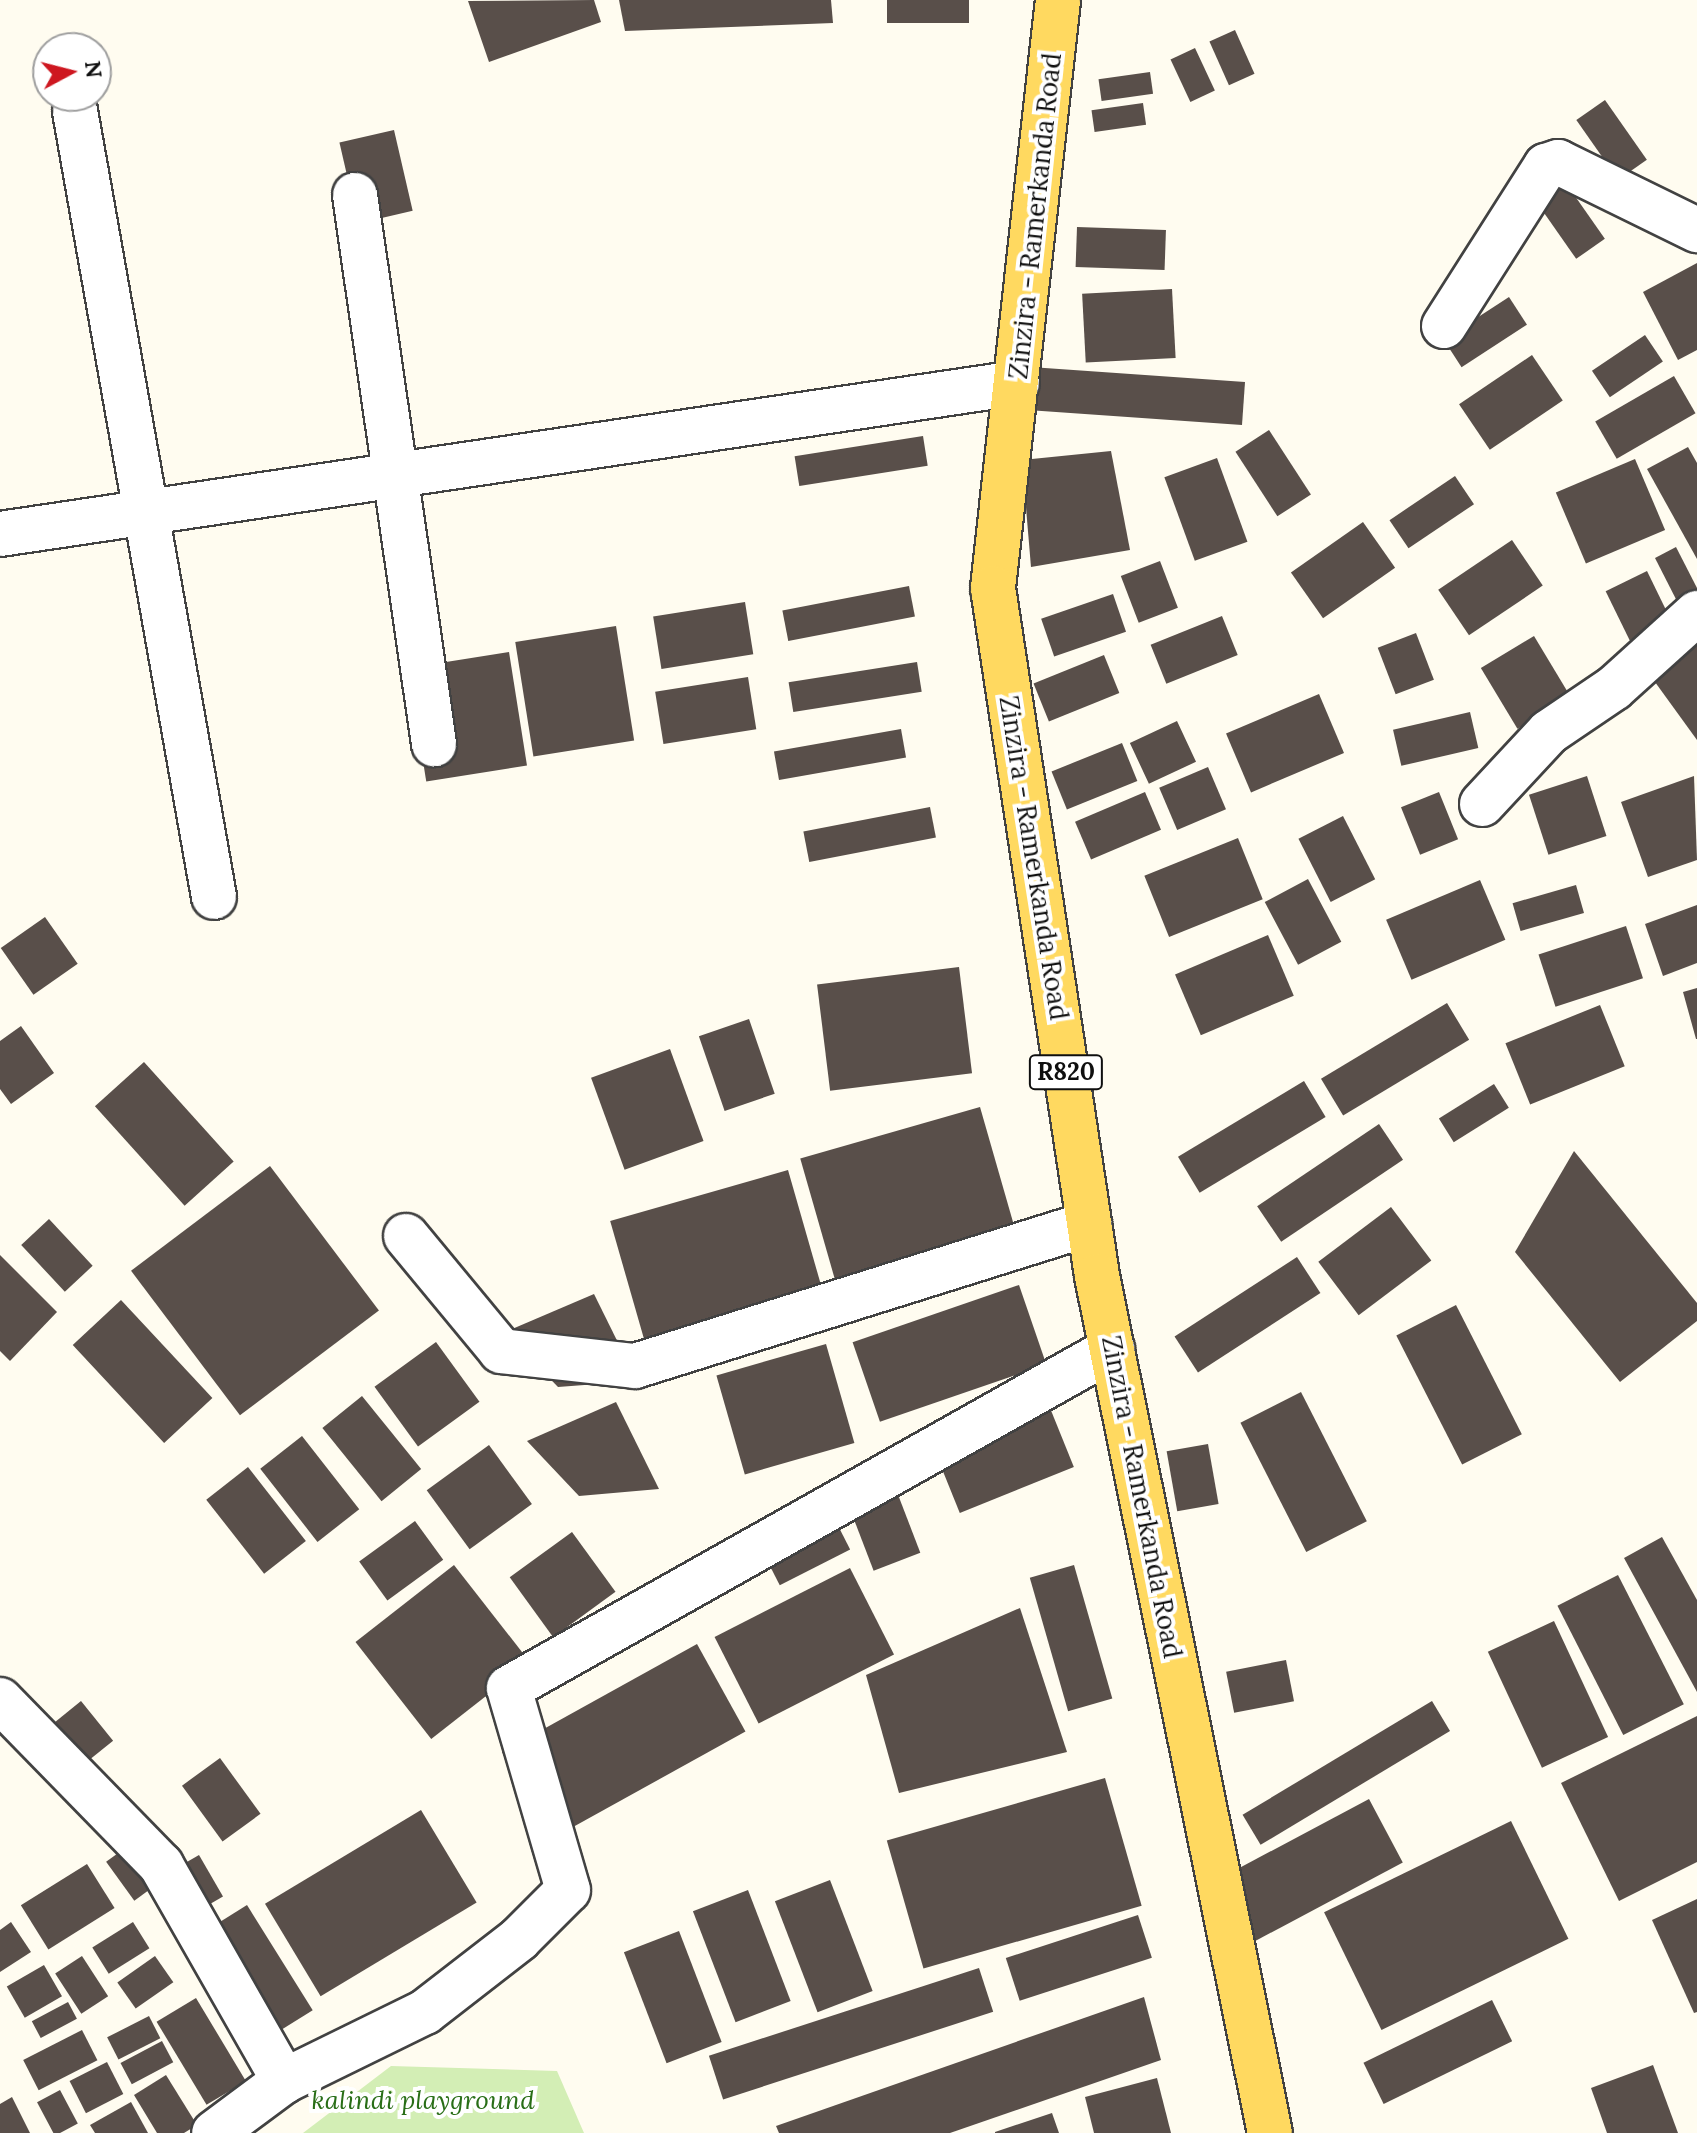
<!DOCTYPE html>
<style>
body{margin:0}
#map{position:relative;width:1697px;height:2133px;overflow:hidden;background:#fffcf0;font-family:Lora,serif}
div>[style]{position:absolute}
.green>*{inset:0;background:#d3eeb5}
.building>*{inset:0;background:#594f4a;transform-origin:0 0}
.roads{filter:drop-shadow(2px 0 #424242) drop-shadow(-2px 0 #424242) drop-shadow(0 2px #424242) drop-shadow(0 -2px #424242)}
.street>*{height:44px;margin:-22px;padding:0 22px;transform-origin:22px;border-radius:22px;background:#fff}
.primary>*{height:44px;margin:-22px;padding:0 22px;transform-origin:22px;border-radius:22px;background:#ffd960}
span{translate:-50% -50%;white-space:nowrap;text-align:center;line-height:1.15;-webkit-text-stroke:8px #fff;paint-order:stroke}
.shield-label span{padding:2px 6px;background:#fff;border:2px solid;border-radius:6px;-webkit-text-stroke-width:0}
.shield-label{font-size:24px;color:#0f0f0f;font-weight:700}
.street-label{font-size:26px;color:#0f0f0f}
.park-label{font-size:26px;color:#296e17;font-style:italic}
.north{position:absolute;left:32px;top:32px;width:80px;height:80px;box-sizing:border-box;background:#fff;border:2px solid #9f9f9f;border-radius:50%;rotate:83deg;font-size:22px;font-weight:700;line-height:32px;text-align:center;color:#0f0f0f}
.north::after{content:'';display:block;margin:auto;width:28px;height:36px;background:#ce1720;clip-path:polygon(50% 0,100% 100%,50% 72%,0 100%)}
</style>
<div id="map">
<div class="green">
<div style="clip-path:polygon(391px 2066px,557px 2071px,584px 2133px,303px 2133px)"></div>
</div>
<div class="building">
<div style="clip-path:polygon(594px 0,601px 22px,489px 62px,468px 1px)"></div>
<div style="clip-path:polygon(619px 0,831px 0,833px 23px,625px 31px)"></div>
<div style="left:887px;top:0;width:82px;height:23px"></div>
<div style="left:1235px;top:30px;width:48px;height:28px;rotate:66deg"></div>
<div style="left:1195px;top:48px;width:47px;height:27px;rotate:65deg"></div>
<div style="left:1150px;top:72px;width:22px;height:52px;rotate:82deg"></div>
<div style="left:1605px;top:100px;width:73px;height:35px;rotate:55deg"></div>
<div style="left:1143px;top:103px;width:22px;height:52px;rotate:82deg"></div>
<div style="left:394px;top:130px;width:83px;height:56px;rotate:77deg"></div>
<div style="left:1563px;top:179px;width:73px;height:35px;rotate:55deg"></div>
<div style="left:1077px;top:227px;width:89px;height:40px;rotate:2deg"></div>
<div style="clip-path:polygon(1697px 263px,1697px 350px,1678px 360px,1643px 292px)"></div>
<div style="left:1172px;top:289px;width:69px;height:90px;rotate:87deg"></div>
<div style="left:1509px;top:297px;width:33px;height:78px;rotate:57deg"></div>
<div style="left:1645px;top:335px;width:32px;height:64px;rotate:56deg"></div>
<div style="left:1532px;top:355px;width:55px;height:88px;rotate:56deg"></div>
<div style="left:1674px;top:376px;width:43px;height:91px;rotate:60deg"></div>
<div style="left:1245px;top:382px;width:43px;height:215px;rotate:94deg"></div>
<div style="left:1269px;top:430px;width:77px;height:40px;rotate:57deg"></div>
<div style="left:923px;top:436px;width:30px;height:130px;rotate:81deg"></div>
<div style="clip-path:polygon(1688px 447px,1697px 463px,1697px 559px,1647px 469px)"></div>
<div style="clip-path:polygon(1111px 451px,1130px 550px,1031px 567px,1022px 460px)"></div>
<div style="left:1217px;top:458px;width:89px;height:56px;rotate:70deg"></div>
<div style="left:1635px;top:459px;width:77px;height:86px;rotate:67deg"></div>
<div style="left:1455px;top:476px;width:34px;height:79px;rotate:56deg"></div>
<div style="left:1363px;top:522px;width:56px;height:88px;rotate:55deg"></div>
<div style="left:1512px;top:540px;width:55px;height:89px;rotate:56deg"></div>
<div style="clip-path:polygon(1676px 547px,1697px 588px,1697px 602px,1682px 611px,1655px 558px)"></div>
<div style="left:1160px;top:561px;width:50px;height:42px;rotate:69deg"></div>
<div style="left:1647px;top:571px;width:55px;height:46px;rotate:64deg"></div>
<div style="left:909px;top:586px;width:31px;height:129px;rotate:79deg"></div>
<div style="left:1113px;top:594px;width:40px;height:76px;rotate:71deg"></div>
<div style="left:745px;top:602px;width:53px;height:93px;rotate:81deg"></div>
<div style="left:1222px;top:616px;width:42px;height:77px;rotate:68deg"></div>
<div style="left:616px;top:626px;width:116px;height:102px;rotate:81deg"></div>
<div style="left:1416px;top:633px;width:50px;height:41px;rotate:69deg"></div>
<div style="clip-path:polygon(1697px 635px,1697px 740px,1647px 671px)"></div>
<div style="left:1534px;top:636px;width:71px;height:62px;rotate:59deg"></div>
<div style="left:509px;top:652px;width:115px;height:102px;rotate:81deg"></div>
<div style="left:1104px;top:655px;width:41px;height:76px;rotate:68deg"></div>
<div style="left:917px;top:662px;width:30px;height:130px;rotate:81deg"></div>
<div style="left:748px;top:677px;width:53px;height:94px;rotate:81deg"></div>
<div style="left:1319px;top:694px;width:64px;height:101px;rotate:67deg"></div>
<div style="left:1470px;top:712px;width:37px;height:79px;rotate:77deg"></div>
<div style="left:1177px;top:721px;width:45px;height:52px;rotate:65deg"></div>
<div style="left:901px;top:729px;width:29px;height:129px;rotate:80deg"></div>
<div style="left:1122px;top:743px;width:41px;height:76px;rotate:68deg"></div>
<div style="left:1208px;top:767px;width:46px;height:53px;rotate:67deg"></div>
<div style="left:1587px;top:776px;width:63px;height:61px;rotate:72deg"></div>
<div style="clip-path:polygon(1694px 776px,1697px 860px,1648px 877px,1621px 802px)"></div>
<div style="left:1145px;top:792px;width:41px;height:76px;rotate:67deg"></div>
<div style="left:1439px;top:792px;width:51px;height:41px;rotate:68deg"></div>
<div style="left:930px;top:807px;width:31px;height:129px;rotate:79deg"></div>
<div style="left:1343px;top:816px;width:71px;height:50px;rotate:63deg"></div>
<div style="left:1238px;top:838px;width:66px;height:101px;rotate:68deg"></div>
<div style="left:1308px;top:879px;width:71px;height:49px;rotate:62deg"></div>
<div style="left:1480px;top:880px;width:65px;height:102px;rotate:67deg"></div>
<div style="left:1576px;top:885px;width:29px;height:66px;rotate:74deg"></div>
<div style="clip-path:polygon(1697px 905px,1697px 963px,1663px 976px,1645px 924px)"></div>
<div style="left:45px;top:917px;width:57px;height:54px;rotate:55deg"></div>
<div style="left:1626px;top:926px;width:55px;height:92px;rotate:72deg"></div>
<div style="left:1268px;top:935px;width:66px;height:101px;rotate:67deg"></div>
<div style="left:959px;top:967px;width:107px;height:143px;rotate:83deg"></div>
<div style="clip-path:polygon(1697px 988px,1697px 1039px,1696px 1039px,1683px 992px)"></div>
<div style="left:1447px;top:1003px;width:43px;height:147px;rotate:59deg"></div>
<div style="left:1600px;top:1005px;width:66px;height:102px;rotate:68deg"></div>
<div style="left:749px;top:1019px;width:79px;height:53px;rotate:71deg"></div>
<div style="clip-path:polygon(21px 1026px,54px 1073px,11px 1104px,0 1089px,0 1041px)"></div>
<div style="left:670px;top:1049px;width:98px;height:84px;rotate:70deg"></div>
<div style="left:144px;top:1062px;width:134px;height:66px;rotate:48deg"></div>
<div style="left:1304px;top:1081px;width:42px;height:147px;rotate:59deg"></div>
<div style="left:1494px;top:1084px;width:28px;height:65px;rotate:58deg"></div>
<div style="left:980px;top:1107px;width:133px;height:187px;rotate:74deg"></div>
<div style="left:1379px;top:1124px;width:43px;height:147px;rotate:56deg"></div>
<div style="clip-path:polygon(1574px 1151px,1697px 1303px,1697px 1321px,1620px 1382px,1515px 1252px)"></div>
<div style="left:270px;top:1166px;width:181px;height:174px;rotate:53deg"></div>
<div style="left:788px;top:1170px;width:133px;height:185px;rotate:74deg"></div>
<div style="left:1391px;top:1207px;width:67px;height:91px;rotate:53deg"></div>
<div style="left:49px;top:1219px;width:64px;height:38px;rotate:47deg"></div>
<div style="clip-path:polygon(0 1255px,57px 1312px,10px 1361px,0 1351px)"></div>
<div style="left:1297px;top:1257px;width:43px;height:146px;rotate:57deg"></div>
<div style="left:1019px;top:1285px;width:84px;height:176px;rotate:71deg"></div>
<div style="clip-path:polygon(594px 1294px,637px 1381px,558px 1387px,505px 1332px)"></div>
<div style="left:121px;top:1300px;width:134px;height:66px;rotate:47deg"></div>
<div style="left:1456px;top:1305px;width:145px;height:67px;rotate:63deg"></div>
<div style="left:436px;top:1342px;width:74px;height:76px;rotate:54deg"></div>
<div style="left:826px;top:1344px;width:103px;height:114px;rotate:74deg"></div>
<div style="left:1301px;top:1392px;width:145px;height:68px;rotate:63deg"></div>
<div style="left:362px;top:1396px;width:94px;height:51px;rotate:51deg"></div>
<div style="clip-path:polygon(616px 1402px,659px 1489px,579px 1496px,527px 1441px)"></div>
<div style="left:1048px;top:1403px;width:69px;height:123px;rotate:68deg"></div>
<div style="left:302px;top:1436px;width:93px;height:53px;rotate:52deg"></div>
<div style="left:1208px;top:1444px;width:61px;height:42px;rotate:80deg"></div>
<div style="left:489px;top:1445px;width:73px;height:77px;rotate:54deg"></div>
<div style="left:248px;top:1467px;width:94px;height:53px;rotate:52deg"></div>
<div style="left:892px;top:1479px;width:79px;height:50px;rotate:69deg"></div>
<div style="left:827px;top:1504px;width:51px;height:79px;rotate:63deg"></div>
<div style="left:415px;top:1521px;width:48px;height:69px;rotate:54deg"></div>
<div style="left:572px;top:1532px;width:74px;height:77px;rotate:54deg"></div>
<div style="clip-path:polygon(1662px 1537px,1697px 1600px,1697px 1692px,1624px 1558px)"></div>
<div style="left:454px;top:1565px;width:123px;height:125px;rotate:52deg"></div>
<div style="left:1074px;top:1565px;width:139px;height:46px;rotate:74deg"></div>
<div style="left:850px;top:1568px;width:97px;height:152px;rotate:63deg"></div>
<div style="left:1618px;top:1575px;width:145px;height:68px;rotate:63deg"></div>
<div style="clip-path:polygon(1020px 1608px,1067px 1752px,899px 1793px,866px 1675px)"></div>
<div style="left:1554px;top:1621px;width:128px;height:73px;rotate:65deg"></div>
<div style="left:697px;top:1644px;width:100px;height:223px;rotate:61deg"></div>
<div style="left:1286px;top:1660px;width:42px;height:61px;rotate:79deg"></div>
<div style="left:81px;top:1701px;width:51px;height:46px;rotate:51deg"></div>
<div style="left:1432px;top:1701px;width:35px;height:221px;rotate:59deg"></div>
<div style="clip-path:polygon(1697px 1716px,1697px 1862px,1619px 1901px,1561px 1783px)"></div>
<div style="left:220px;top:1758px;width:69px;height:47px;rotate:54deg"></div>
<div style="left:1105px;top:1778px;width:133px;height:227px;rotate:74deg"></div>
<div style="left:1369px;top:1799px;width:72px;height:166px;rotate:62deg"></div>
<div style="left:421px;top:1810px;width:108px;height:182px;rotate:59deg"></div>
<div style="left:1511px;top:1821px;width:131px;height:208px;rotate:64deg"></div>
<div style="left:132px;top:1843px;width:48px;height:32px;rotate:54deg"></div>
<div style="left:199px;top:1855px;width:48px;height:31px;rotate:60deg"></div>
<div style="left:87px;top:1864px;width:52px;height:78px;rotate:58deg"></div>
<div style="left:830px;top:1880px;width:119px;height:59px;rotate:69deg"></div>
<div style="left:748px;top:1890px;width:119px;height:59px;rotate:69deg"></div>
<div style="clip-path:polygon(1697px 1899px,1697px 2012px,1694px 2013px,1652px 1920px)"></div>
<div style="left:247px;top:1905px;width:124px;height:49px;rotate:58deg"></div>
<div style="left:1138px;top:1915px;width:45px;height:139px;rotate:72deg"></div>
<div style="clip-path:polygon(11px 1922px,31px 1952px,0 1972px,0 1930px)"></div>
<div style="left:133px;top:1922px;width:31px;height:48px;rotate:58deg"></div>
<div style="left:679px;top:1931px;width:119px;height:59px;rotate:69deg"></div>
<div style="left:82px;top:1956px;width:48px;height:32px;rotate:57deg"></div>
<div style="left:155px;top:1956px;width:32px;height:46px;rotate:55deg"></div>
<div style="left:44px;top:1965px;width:36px;height:43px;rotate:60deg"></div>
<div style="left:979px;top:1968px;width:46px;height:284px;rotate:72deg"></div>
<div style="clip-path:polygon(1144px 1997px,1161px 2060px,950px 2133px,779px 2133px,776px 2126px)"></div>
<div style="left:196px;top:1998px;width:97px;height:46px;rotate:59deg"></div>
<div style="left:1492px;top:2000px;width:46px;height:143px;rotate:64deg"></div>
<div style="left:68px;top:2002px;width:19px;height:41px;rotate:62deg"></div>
<div style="left:149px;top:2016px;width:25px;height:47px;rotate:63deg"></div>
<div style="left:82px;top:2030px;width:34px;height:66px;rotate:63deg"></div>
<div style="left:162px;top:2041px;width:24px;height:47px;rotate:62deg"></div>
<div style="left:107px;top:2062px;width:36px;height:42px;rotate:63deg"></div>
<div style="clip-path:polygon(1653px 2065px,1678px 2133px,1607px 2133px,1591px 2088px)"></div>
<div style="clip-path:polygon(166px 2075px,197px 2125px,184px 2133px,157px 2133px,134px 2095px)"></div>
<div style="clip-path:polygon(1157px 2078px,1171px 2133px,1094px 2133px,1085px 2097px)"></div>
<div style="left:60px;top:2090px;width:38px;height:26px;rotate:62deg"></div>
<div style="clip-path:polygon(12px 2097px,30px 2133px,0 2133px,0 2104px)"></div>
<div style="clip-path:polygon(131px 2102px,148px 2133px,95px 2133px,90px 2125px)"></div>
<div style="clip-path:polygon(1052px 2113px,1059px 2133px,995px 2133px,995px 2132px)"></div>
</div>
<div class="roads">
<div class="street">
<div style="left:75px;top:111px;width:798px;rotate:79.97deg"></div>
<div style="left:355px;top:195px;width:555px;rotate:81.81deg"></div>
<div style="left:1444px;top:326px;width:190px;rotate:-57.5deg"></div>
<div style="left:1546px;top:166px;width:13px;rotate:-18deg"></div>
<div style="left:1558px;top:162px;width:155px;rotate:26.1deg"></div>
<div style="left:0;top:534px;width:1028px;rotate:-8.45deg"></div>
<div style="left:1482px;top:804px;width:98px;rotate:-47.1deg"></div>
<div style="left:1549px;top:732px;width:78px;rotate:-34.1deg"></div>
<div style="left:1614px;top:688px;width:112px;rotate:-42.1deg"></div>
<div style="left:406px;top:1236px;width:149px;rotate:50.4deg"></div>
<div style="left:501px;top:1351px;width:135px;rotate:6.4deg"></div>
<div style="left:635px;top:1366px;width:476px;rotate:-17.4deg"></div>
<div style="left:0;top:1700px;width:231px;rotate:45.7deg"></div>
<div style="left:161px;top:1865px;width:249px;rotate:60.3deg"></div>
<div style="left:284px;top:2081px;width:87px;rotate:143.4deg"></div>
<div style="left:284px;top:2081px;width:157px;rotate:-26.1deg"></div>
<div style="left:425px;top:2012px;width:119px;rotate:-37.8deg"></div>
<div style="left:519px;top:1939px;width:69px;rotate:-45deg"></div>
<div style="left:568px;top:1890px;width:210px;rotate:-106.3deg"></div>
<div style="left:509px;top:1688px;width:692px;rotate:-29.34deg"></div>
</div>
<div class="primary">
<div style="left:1058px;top:0;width:592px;rotate:96.31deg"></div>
<div style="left:993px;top:588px;width:696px;rotate:81.4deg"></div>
<div style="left:1097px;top:1276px;width:874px;rotate:78.59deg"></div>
</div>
</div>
<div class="shield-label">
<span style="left:1066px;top:1072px">R820</span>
</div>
<div class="street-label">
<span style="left:1035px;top:216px;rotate:-84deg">Zinzira - Ramerkanda Road</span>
<span style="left:1034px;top:858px;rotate:81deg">Zinzira - Ramerkanda Road</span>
<span style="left:1142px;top:1497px;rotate:79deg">Zinzira - Ramerkanda Road</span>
</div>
<div class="park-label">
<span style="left:423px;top:2100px">kalindi playground</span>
</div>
<div class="north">N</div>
</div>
